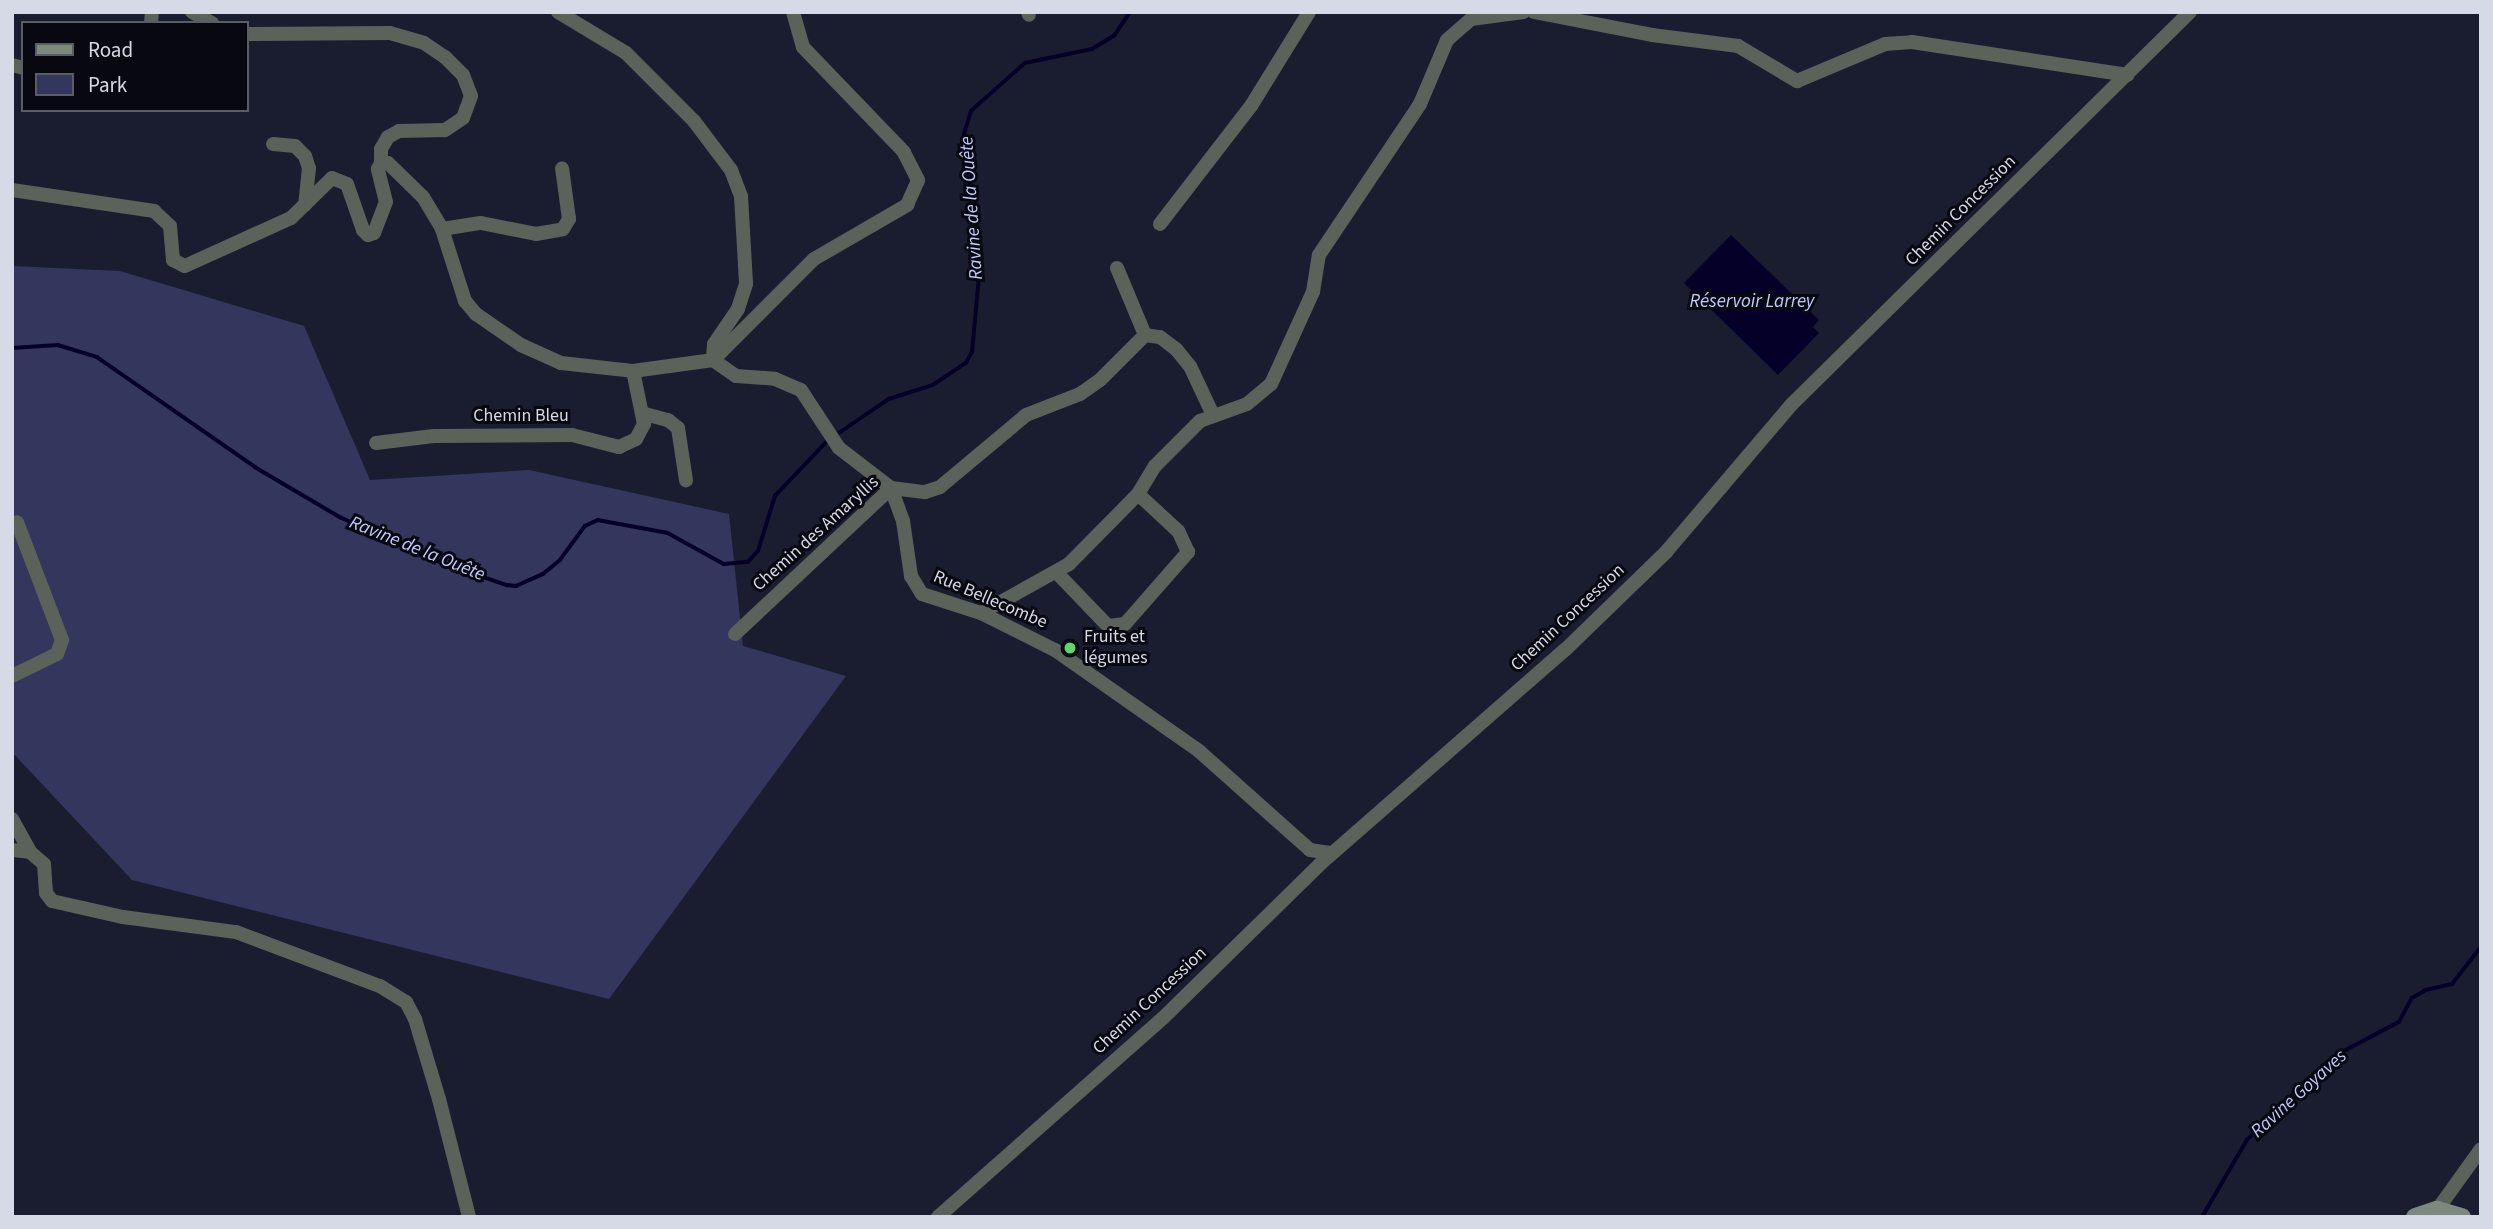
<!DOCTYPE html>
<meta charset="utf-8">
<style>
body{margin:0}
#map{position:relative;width:2493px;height:1229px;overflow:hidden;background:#1a1d30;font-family:"Source Sans 3",sans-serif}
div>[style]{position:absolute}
.green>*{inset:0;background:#33375e}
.water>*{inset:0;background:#050028}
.stream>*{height:3.5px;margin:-1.75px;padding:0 1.75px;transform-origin:1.75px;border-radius:1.75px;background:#050028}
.minor>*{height:14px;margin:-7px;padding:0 7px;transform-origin:7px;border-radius:7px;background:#5a625a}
.secondary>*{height:18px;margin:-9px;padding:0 9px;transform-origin:9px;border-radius:9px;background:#7c897c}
.dots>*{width:19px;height:19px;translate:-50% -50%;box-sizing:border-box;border:4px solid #070810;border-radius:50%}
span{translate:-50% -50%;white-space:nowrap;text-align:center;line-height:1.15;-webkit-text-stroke:6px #070810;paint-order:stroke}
.street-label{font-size:18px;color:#d6d9e6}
.poi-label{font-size:18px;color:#d6d9e6}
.left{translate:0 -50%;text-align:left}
.water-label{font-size:19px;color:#c2cbfb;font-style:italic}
.frame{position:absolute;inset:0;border:14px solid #d6d9e6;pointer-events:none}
.legend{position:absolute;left:21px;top:21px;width:228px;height:91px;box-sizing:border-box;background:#070810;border:2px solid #5a5c66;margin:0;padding:9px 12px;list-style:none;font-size:21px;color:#d6d9e6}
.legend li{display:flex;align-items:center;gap:14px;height:35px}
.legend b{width:35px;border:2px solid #5a5c66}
</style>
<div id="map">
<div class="green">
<div style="clip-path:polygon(12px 266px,120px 271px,304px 326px,370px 480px,529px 470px,729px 514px,743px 646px,846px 676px,609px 999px,132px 880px,12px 752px)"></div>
</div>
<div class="water">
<div style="clip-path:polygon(1731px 235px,1819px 320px,1813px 327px,1819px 333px,1778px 375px,1684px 283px)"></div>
</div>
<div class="stream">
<div style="left:12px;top:348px;width:46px;rotate:-3.7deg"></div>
<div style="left:58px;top:345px;width:41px;rotate:17.1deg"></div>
<div style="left:97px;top:357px;width:193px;rotate:34.8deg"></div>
<div style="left:255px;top:467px;width:99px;rotate:30.5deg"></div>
<div style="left:340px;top:517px;width:95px;rotate:24.9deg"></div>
<div style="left:426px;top:557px;width:86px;rotate:19.1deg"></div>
<div style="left:507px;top:585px;width:9px;rotate:6deg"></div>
<div style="left:516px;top:586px;width:30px;rotate:-24deg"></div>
<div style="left:543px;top:574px;width:22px;rotate:-39deg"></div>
<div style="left:560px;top:560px;width:42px;rotate:-53.7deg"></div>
<div style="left:585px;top:526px;width:14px;rotate:-25deg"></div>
<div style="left:598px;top:520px;width:71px;rotate:10.5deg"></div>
<div style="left:668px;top:533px;width:64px;rotate:29deg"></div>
<div style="left:724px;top:564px;width:24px;rotate:-5deg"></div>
<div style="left:748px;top:562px;width:15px;rotate:-48deg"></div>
<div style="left:758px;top:551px;width:58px;rotate:-72.8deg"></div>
<div style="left:775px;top:496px;width:79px;rotate:-46.5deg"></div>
<div style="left:836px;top:435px;width:64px;rotate:-34.2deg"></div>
<div style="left:889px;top:399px;width:46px;rotate:-17.7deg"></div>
<div style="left:933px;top:385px;width:40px;rotate:-34deg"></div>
<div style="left:966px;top:363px;width:13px;rotate:-61deg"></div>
<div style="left:972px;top:352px;width:76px;rotate:-84.7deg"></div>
<div style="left:979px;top:276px;width:143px;rotate:-96deg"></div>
<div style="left:964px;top:134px;width:24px;rotate:-73deg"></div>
<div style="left:971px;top:111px;width:72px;rotate:-41.6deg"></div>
<div style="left:1025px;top:63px;width:68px;rotate:-11.8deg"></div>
<div style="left:1092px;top:49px;width:26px;rotate:-31deg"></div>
<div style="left:1114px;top:36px;width:29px;rotate:-56deg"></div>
<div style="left:2202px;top:1217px;width:89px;rotate:-59.7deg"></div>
<div style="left:2247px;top:1140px;width:46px;rotate:-45.9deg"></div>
<div style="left:2279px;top:1107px;width:84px;rotate:-41.1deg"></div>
<div style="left:2342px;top:1052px;width:64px;rotate:-27.8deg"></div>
<div style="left:2399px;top:1022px;width:27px;rotate:-62deg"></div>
<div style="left:2412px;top:998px;width:16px;rotate:-30deg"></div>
<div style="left:2426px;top:990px;width:27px;rotate:-13deg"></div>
<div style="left:2452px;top:984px;width:47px;rotate:-51.9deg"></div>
</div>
<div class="minor">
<div style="left:192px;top:12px;width:23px;rotate:29deg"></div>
<div style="left:558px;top:12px;width:79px;rotate:31.1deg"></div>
<div style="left:626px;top:53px;width:96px;rotate:45deg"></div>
<div style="left:694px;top:121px;width:61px;rotate:52.9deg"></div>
<div style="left:731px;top:170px;width:28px;rotate:69deg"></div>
<div style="left:741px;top:196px;width:88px;rotate:86.7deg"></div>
<div style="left:746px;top:284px;width:26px;rotate:108deg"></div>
<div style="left:738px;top:309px;width:42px;rotate:124.4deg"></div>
<div style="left:714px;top:344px;width:16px;rotate:94deg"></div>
<div style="left:713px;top:360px;width:28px;rotate:35deg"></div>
<div style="left:736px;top:376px;width:39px;rotate:4deg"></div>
<div style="left:775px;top:379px;width:28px;rotate:23deg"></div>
<div style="left:801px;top:390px;width:69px;rotate:56.8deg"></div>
<div style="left:839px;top:448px;width:66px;rotate:37.6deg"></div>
<div style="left:891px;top:488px;width:35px;rotate:70deg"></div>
<div style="left:903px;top:521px;width:56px;rotate:81.7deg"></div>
<div style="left:911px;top:576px;width:21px;rotate:59deg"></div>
<div style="left:922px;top:594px;width:62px;rotate:17.9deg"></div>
<div style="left:981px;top:613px;width:83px;rotate:26.6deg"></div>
<div style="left:1055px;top:650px;width:176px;rotate:35deg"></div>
<div style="left:1199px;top:751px;width:149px;rotate:41.7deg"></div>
<div style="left:1310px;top:850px;width:22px;rotate:8deg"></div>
<div style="left:1028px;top:12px;width:3px;rotate:72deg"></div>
<div style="left:1534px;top:12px;width:120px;rotate:11deg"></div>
<div style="left:1652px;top:35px;width:87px;rotate:7.3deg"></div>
<div style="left:1738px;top:46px;width:69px;rotate:30.7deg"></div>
<div style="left:1797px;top:81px;width:95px;rotate:-22.8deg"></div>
<div style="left:1885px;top:44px;width:27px;rotate:-4deg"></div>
<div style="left:1912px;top:42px;width:218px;rotate:8.7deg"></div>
<div style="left:151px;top:23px;width:11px;rotate:-85deg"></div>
<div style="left:247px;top:34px;width:143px;rotate:-0.4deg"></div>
<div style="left:390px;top:33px;width:35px;rotate:16deg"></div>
<div style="left:424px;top:43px;width:25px;rotate:34deg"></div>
<div style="left:445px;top:57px;width:25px;rotate:45deg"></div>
<div style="left:463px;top:75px;width:22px;rotate:69deg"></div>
<div style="left:471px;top:96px;width:23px;rotate:110deg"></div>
<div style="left:463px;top:118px;width:22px;rotate:146deg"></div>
<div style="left:445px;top:130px;width:46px;rotate:178.8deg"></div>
<div style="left:399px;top:131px;width:13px;rotate:151deg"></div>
<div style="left:388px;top:137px;width:14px;rotate:120deg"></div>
<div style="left:381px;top:149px;width:14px;rotate:90deg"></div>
<div style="left:12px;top:65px;width:11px;rotate:15deg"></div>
<div style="left:273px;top:144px;width:22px;rotate:5deg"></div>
<div style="left:295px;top:146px;width:14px;rotate:45deg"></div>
<div style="left:305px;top:156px;width:13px;rotate:72deg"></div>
<div style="left:309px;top:168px;width:37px;rotate:96deg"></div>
<div style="left:12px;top:190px;width:144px;rotate:8.4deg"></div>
<div style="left:154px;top:211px;width:22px;rotate:43deg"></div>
<div style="left:170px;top:226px;width:34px;rotate:85deg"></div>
<div style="left:173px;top:260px;width:13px;rotate:27deg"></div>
<div style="left:185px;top:266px;width:116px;rotate:-24.4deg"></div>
<div style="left:291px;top:218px;width:57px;rotate:-44.3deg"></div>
<div style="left:332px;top:178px;width:16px;rotate:22deg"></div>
<div style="left:347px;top:184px;width:49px;rotate:70.8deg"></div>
<div style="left:363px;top:230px;width:7px;rotate:45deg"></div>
<div style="left:368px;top:235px;width:6px;rotate:-18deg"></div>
<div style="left:374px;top:233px;width:33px;rotate:-69deg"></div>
<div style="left:386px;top:202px;width:34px;rotate:-104deg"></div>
<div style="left:378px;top:169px;width:7px;rotate:-63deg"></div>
<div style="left:381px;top:163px;width:7px"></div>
<div style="left:388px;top:163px;width:49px;rotate:44.2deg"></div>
<div style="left:423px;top:197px;width:37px;rotate:59deg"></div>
<div style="left:442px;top:229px;width:76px;rotate:72.3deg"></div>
<div style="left:465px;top:301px;width:17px;rotate:50deg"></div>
<div style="left:476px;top:314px;width:55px;rotate:34.6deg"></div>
<div style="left:521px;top:345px;width:44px;rotate:24.2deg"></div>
<div style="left:561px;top:363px;width:72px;rotate:6.3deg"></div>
<div style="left:633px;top:371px;width:81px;rotate:-7.8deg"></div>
<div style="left:713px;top:360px;width:143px;rotate:-45deg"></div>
<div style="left:814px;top:259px;width:108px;rotate:-30.1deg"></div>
<div style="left:907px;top:205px;width:27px;rotate:-66deg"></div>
<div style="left:918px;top:180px;width:31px;rotate:-117deg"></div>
<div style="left:904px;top:152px;width:146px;rotate:-133.9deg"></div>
<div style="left:803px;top:47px;width:36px;rotate:-106deg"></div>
<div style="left:1160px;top:224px;width:149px;rotate:-52.4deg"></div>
<div style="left:1251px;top:106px;width:110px;rotate:-58.3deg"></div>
<div style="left:442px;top:229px;width:39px;rotate:-9deg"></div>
<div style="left:481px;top:223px;width:56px;rotate:11.3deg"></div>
<div style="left:536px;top:234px;width:27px;rotate:-10deg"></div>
<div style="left:563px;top:229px;width:12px;rotate:-59deg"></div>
<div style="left:569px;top:219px;width:51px;rotate:-97.8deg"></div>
<div style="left:1117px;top:268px;width:73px;rotate:67.3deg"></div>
<div style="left:645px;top:414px;width:24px;rotate:15deg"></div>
<div style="left:668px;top:420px;width:13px;rotate:39deg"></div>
<div style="left:678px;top:428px;width:53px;rotate:81.3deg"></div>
<div style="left:376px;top:443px;width:58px;rotate:-6.9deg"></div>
<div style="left:434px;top:436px;width:138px;rotate:-0.4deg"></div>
<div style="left:572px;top:435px;width:49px;rotate:14.3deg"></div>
<div style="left:619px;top:447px;width:19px;rotate:-25deg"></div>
<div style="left:636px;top:439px;width:17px;rotate:-62deg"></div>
<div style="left:644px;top:424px;width:54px;rotate:-101.7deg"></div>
<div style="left:1057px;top:573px;width:74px;rotate:46.1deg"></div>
<div style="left:1108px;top:626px;width:17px;rotate:-7deg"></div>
<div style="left:1125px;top:624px;width:96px;rotate:-48.8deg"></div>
<div style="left:1188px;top:552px;width:23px;rotate:-115deg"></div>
<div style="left:1178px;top:531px;width:54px;rotate:-137.2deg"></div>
<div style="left:981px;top:613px;width:101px;rotate:-29.1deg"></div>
<div style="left:1069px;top:564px;width:98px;rotate:-45.4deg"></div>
<div style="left:1138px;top:494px;width:33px;rotate:-59deg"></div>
<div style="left:1155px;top:466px;width:64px;rotate:-45deg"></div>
<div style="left:1200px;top:421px;width:50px;rotate:-19.9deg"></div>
<div style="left:1247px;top:404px;width:31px;rotate:-40deg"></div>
<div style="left:1271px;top:384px;width:101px;rotate:-65.5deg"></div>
<div style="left:1313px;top:292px;width:37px;rotate:-81deg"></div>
<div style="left:1319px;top:255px;width:182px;rotate:-56.2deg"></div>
<div style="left:1420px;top:104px;width:69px;rotate:-67.1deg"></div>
<div style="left:1447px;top:40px;width:32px;rotate:-41deg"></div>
<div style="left:1471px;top:19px;width:53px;rotate:-7.5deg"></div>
<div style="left:735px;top:634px;width:214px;rotate:-43.1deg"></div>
<div style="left:891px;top:488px;width:34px;rotate:7deg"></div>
<div style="left:925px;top:492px;width:16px;rotate:-18deg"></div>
<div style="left:940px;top:487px;width:112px;rotate:-39.9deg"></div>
<div style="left:1026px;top:415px;width:58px;rotate:-21.3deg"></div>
<div style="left:1080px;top:394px;width:24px;rotate:-35deg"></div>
<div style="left:1100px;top:380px;width:64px;rotate:-45deg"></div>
<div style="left:1145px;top:335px;width:15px;rotate:8deg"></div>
<div style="left:1160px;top:337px;width:20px;rotate:37deg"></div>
<div style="left:1176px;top:349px;width:22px;rotate:51deg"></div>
<div style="left:1190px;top:366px;width:52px;rotate:64.9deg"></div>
<div style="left:12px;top:676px;width:50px;rotate:-26.1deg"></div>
<div style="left:57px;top:654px;width:15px;rotate:-70deg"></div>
<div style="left:62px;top:640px;width:126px;rotate:-110.9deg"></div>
<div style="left:12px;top:819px;width:38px;rotate:61deg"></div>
<div style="left:12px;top:850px;width:18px;rotate:6deg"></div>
<div style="left:30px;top:852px;width:18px;rotate:41deg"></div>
<div style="left:44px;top:864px;width:29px;rotate:86deg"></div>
<div style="left:46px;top:893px;width:10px;rotate:53deg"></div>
<div style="left:52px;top:901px;width:73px;rotate:12.7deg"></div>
<div style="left:123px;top:917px;width:114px;rotate:7.6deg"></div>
<div style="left:236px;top:932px;width:154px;rotate:20.6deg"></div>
<div style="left:380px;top:986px;width:31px;rotate:32deg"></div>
<div style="left:406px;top:1002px;width:19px;rotate:62deg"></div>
<div style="left:415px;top:1019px;width:84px;rotate:73.3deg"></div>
<div style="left:439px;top:1099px;width:122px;rotate:75.7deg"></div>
<div style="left:2437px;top:1210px;width:75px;rotate:-54.2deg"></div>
<div style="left:938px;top:1217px;width:300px;rotate:-41.5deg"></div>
<div style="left:1163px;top:1018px;width:219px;rotate:-44.4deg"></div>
<div style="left:1319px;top:865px;width:327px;rotate:-41.2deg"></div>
<div style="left:1565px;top:650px;width:141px;rotate:-44.1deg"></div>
<div style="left:1666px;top:552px;width:193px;rotate:-49.6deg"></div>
<div style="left:1791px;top:405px;width:560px;rotate:-44.57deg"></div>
</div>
<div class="secondary">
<div style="left:2415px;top:1217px;width:23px;rotate:-18deg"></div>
<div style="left:2437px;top:1210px;width:26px;rotate:16deg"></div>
</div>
<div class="dots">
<div style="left:1070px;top:648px;background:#61d46a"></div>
</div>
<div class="street-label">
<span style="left:1961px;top:211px;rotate:-45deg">Chemin Concession</span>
<span style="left:521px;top:416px">Chemin Bleu</span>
<span style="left:816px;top:534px;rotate:-42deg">Chemin des Amaryllis</span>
<span style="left:990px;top:600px;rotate:23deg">Rue Bellecombe</span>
<span style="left:1568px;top:618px;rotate:-43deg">Chemin Concession</span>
<span style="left:1150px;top:1001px;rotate:-43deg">Chemin Concession</span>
</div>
<div class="poi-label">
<span class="left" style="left:1084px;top:648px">Fruits et<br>légumes</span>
</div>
<div class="water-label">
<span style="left:972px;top:208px;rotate:-94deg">Ravine de la Ouête</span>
<span style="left:1752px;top:302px">Réservoir Larrey</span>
<span style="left:417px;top:549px;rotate:22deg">Ravine de la Ouête</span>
<span style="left:2299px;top:1094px;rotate:-42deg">Ravine Goyaves</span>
</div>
<div class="frame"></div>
<ul class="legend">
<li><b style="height:9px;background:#7c897c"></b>Road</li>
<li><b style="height:19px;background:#33375e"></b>Park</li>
</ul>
</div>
